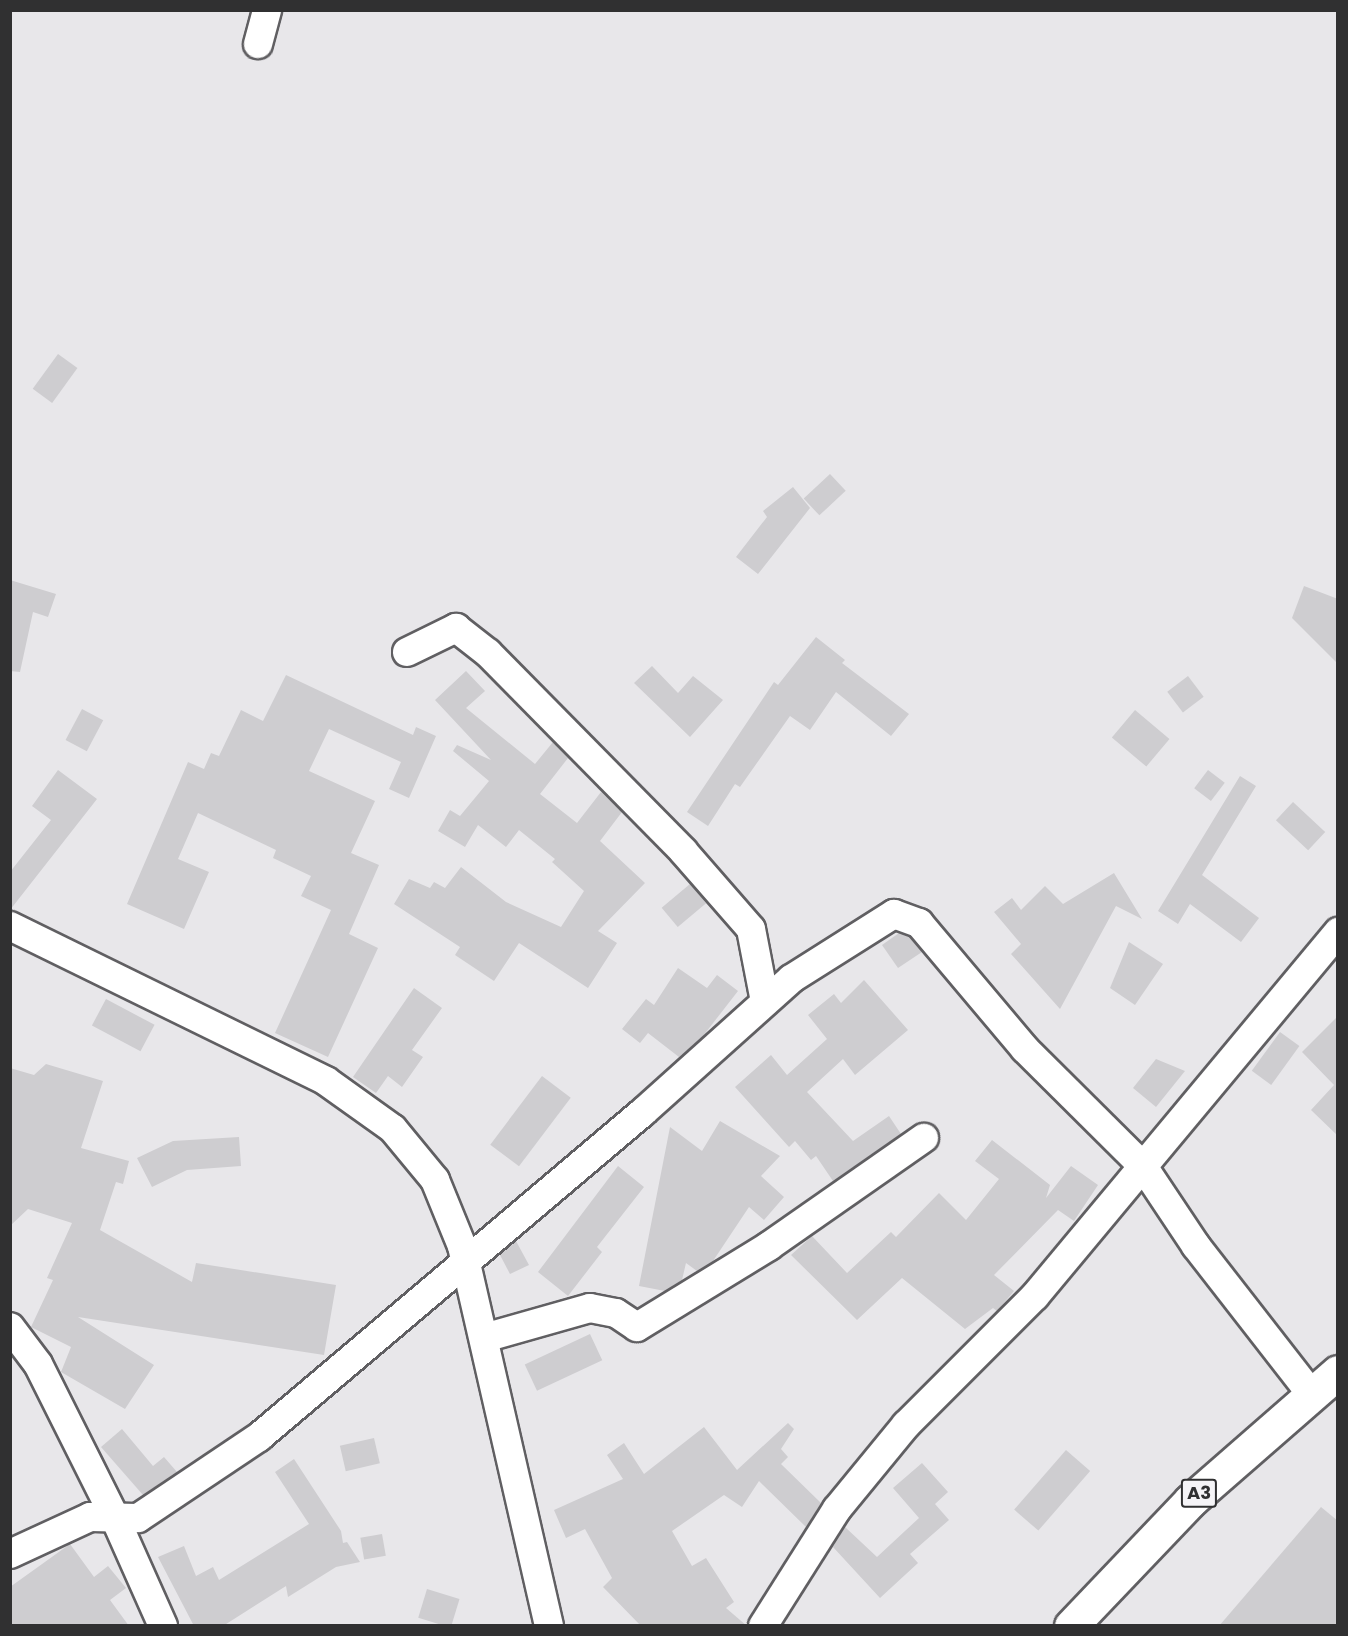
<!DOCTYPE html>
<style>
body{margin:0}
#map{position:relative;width:1348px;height:1636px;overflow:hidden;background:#e8e7ea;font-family:Poppins,sans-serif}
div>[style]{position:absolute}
.building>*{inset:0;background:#cecdd0;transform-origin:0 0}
.roads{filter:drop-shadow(2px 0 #605f62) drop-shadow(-2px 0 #605f62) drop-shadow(0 2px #605f62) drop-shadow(0 -2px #605f62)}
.minor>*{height:28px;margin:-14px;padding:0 14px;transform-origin:14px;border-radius:14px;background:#fff}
.highway>*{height:33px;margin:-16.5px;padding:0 16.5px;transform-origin:16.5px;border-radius:16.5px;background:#fff}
span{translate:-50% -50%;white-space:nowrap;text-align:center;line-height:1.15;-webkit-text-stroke:5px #f5f4f7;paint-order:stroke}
.shield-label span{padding:2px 4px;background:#f5f4f7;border:2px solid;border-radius:4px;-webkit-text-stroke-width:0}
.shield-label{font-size:18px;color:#303031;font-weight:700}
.frame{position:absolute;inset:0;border:12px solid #303031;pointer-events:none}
</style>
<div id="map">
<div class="building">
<div style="left:58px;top:354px;width:24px;height:43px;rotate:36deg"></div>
<div style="left:830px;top:474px;width:23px;height:36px;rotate:47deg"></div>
<div style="clip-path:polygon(793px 487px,810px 508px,758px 574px,736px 557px,767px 517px,763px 511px)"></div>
<div style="clip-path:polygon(10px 580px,56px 594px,48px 617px,33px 612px,20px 672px,10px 671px)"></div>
<div style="clip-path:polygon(1304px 586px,1338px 599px,1338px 664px,1292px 618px)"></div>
<div style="clip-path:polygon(816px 637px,845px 660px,842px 663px,909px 714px,891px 736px,836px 692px,810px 730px,790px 716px,740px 787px,735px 784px,708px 826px,687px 812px,774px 682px,778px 685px)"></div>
<div style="clip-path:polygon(652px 666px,678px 693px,693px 676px,723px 700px,690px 737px,634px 683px)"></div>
<div style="clip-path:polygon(466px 671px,485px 691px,466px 708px,535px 764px,553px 742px,568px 758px,540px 794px,577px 823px,601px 792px,622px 812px,600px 841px,645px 883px,598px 931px,617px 943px,588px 988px,519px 943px,494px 981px,455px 955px,460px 947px,394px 904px,409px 879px,430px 888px,434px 882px,445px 888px,461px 867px,506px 902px,561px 927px,584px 891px,552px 862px,555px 859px,519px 830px,506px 847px,478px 825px,465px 847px,438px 831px,450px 810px,460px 816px,489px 781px,453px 751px,457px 745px,491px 760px,435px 700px)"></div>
<div style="clip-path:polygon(286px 675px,413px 735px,416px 727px,436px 736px,409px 798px,389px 789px,401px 762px,329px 729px,309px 771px,375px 801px,351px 853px,379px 865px,349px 934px,378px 948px,328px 1057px,275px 1033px,331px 910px,301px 896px,311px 876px,273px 858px,276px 850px,198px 813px,178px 859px,209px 872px,184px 929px,127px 904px,188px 762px,204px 769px,211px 753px,219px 756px,241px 710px,263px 721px)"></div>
<div style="left:1188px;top:676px;width:26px;height:26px;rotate:53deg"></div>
<div style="left:82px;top:709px;width:24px;height:35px;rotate:28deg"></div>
<div style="left:1135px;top:710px;width:45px;height:36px;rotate:40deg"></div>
<div style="clip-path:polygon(58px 770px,97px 799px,10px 910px,10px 872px,51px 820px,32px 806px)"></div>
<div style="left:1208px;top:770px;width:21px;height:23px;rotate:37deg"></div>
<div style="clip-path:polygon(1240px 776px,1256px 786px,1202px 875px,1259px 918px,1241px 942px,1190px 904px,1178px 924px,1158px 911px)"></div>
<div style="left:1293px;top:802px;width:44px;height:25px;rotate:43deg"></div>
<div style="clip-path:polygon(1114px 873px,1142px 919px,1116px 906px,1060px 1009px,1011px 954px,1021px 944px,994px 912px,1012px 898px,1021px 910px,1045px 886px,1063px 904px)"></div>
<div style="left:690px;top:884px;width:25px;height:37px;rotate:50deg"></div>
<div style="clip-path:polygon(899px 933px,909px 937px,922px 952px,898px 968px,882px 945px)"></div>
<div style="clip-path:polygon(1129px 942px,1163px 964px,1135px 1005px,1110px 988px)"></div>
<div style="clip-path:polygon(678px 968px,707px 988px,717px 975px,738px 991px,703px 1036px,679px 1057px,648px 1033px,640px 1043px,622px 1029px,646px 999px,654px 1005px)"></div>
<div style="clip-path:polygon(864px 980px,908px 1030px,855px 1075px,843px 1059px,807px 1092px,853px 1141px,889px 1116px,901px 1134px,833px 1181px,816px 1156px,811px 1160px,795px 1141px,789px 1147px,735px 1087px,771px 1055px,787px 1075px,827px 1039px,808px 1015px,834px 994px,841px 1003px)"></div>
<div style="clip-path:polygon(414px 988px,442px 1008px,412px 1050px,423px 1057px,402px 1087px,388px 1076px,376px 1093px,353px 1077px)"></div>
<div style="left:106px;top:999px;width:55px;height:30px;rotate:28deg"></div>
<div style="clip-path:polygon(1338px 1016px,1338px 1136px,1311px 1110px,1334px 1085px,1302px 1052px)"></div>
<div style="left:1280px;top:1032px;width:24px;height:48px;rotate:36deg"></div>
<div style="clip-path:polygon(1156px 1059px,1185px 1071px,1156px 1107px,1133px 1088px)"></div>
<div style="clip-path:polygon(46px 1064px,103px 1081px,81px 1148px,129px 1161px,123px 1184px,116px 1182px,100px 1230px,192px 1282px,196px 1263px,336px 1285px,324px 1355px,78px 1317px,154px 1365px,125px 1409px,61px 1372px,71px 1347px,31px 1327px,53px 1280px,47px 1278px,72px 1223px,28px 1209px,10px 1226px,10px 1068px,34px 1075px)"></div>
<div style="left:542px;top:1076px;width:36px;height:86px;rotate:37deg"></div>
<div style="clip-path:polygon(720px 1121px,780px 1156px,761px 1176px,784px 1197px,764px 1220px,749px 1207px,713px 1261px,697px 1271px,686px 1263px,682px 1280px,665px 1291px,639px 1286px,670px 1127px,702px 1151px)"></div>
<div style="clip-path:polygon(239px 1137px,241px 1166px,187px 1170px,152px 1187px,137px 1158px,173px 1141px)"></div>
<div style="clip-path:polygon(992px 1140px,1050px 1185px,1046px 1198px,1071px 1166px,1098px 1185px,1074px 1221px,1058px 1210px,994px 1275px,1014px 1291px,997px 1311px,993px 1308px,965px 1329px,902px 1278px,857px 1320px,791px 1255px,812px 1236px,847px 1273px,891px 1232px,896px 1237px,939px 1193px,966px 1220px,999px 1179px,975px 1161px)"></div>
<div style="clip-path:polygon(618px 1166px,644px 1187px,597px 1247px,602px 1252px,568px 1296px,538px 1272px)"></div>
<div style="clip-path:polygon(516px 1241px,529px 1265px,510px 1274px,500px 1255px)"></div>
<div style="left:590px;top:1334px;width:29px;height:72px;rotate:65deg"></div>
<div style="clip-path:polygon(788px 1423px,794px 1429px,781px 1449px,788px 1457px,781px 1464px,821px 1503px,806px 1527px,759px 1481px,742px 1507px,724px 1495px,672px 1531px,692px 1566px,706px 1558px,734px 1602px,726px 1608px,747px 1626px,641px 1626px,603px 1587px,612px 1578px,585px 1529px,566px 1538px,554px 1510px,623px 1479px,607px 1455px,624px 1443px,644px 1474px,704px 1427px,737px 1470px)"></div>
<div style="clip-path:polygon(122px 1429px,153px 1466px,164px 1457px,177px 1472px,143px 1495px,101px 1447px)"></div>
<div style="left:374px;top:1438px;width:26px;height:35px;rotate:77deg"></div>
<div style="left:1066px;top:1450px;width:32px;height:79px;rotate:41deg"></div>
<div style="clip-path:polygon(294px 1459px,341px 1531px,343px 1543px,347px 1542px,360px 1562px,336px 1567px,288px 1597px,286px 1586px,223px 1626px,194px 1626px,158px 1557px,184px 1546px,196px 1576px,213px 1567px,219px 1580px,309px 1524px,275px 1472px)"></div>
<div style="clip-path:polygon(922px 1463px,948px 1492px,935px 1504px,949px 1520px,910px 1554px,918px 1563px,880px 1598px,833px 1547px,845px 1527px,877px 1557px,919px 1518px,893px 1488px)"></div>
<div style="clip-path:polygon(1321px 1507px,1338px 1521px,1338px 1626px,1219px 1626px)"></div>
<div style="left:382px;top:1534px;width:22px;height:22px;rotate:80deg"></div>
<div style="clip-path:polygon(70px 1544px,94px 1577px,108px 1566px,126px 1588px,110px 1600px,129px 1626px,10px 1626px,10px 1587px)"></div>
<div style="left:427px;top:1589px;width:34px;height:30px;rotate:17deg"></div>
</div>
<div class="roads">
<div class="minor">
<div style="left:258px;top:44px;width:35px;rotate:-75deg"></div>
<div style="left:407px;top:652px;width:55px;rotate:-26.1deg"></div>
<div style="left:456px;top:628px;width:41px;rotate:38deg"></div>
<div style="left:488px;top:653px;width:278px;rotate:45.4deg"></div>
<div style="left:683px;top:851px;width:103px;rotate:48.9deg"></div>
<div style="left:751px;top:929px;width:74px;rotate:79.1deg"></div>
<div style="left:10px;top:926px;width:352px;rotate:26.1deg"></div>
<div style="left:326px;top:1081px;width:82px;rotate:35.6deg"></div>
<div style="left:393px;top:1129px;width:66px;rotate:50.5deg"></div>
<div style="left:435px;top:1180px;width:71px;rotate:67.8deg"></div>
<div style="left:462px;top:1246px;width:390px;rotate:77.1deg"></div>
<div style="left:10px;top:1327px;width:46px;rotate:52.9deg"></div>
<div style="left:38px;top:1364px;width:172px;rotate:63.4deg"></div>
<div style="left:115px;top:1518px;width:118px;rotate:66deg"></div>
<div style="left:484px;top:1338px;width:110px;rotate:-15.8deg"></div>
<div style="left:590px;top:1308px;width:26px;rotate:11deg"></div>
<div style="left:616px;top:1313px;width:25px;rotate:34deg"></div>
<div style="left:637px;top:1327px;width:155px;rotate:-31.5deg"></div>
<div style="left:769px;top:1246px;width:189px;rotate:-34.9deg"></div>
<div style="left:10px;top:1554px;width:88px;rotate:-24.8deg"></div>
<div style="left:90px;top:1517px;width:48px;rotate:1.2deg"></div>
<div style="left:138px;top:1518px;width:146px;rotate:-33.8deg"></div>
<div style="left:259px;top:1437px;width:503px;rotate:-40.24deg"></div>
<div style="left:643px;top:1112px;width:199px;rotate:-41.9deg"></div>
<div style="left:791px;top:979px;width:122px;rotate:-32.3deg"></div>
<div style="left:894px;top:914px;width:27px;rotate:20deg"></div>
<div style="left:919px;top:923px;width:165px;rotate:49.9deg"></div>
<div style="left:1025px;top:1049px;width:165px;rotate:44.8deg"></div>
<div style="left:1142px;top:1165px;width:97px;rotate:56.3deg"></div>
<div style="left:1196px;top:1246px;width:189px;rotate:52.1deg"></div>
<div style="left:763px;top:1626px;width:138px;rotate:-57.7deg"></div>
<div style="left:837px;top:1509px;width:109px;rotate:-50.6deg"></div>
<div style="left:906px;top:1425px;width:182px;rotate:-45deg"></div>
<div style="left:1035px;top:1296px;width:474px;rotate:-50.2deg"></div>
</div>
<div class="highway">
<div style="left:1071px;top:1626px;width:173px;rotate:-46.4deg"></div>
<div style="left:1190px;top:1501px;width:196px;rotate:-41.1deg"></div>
</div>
</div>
<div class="shield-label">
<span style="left:1199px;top:1493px">A3</span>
</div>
<div class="frame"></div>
</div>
